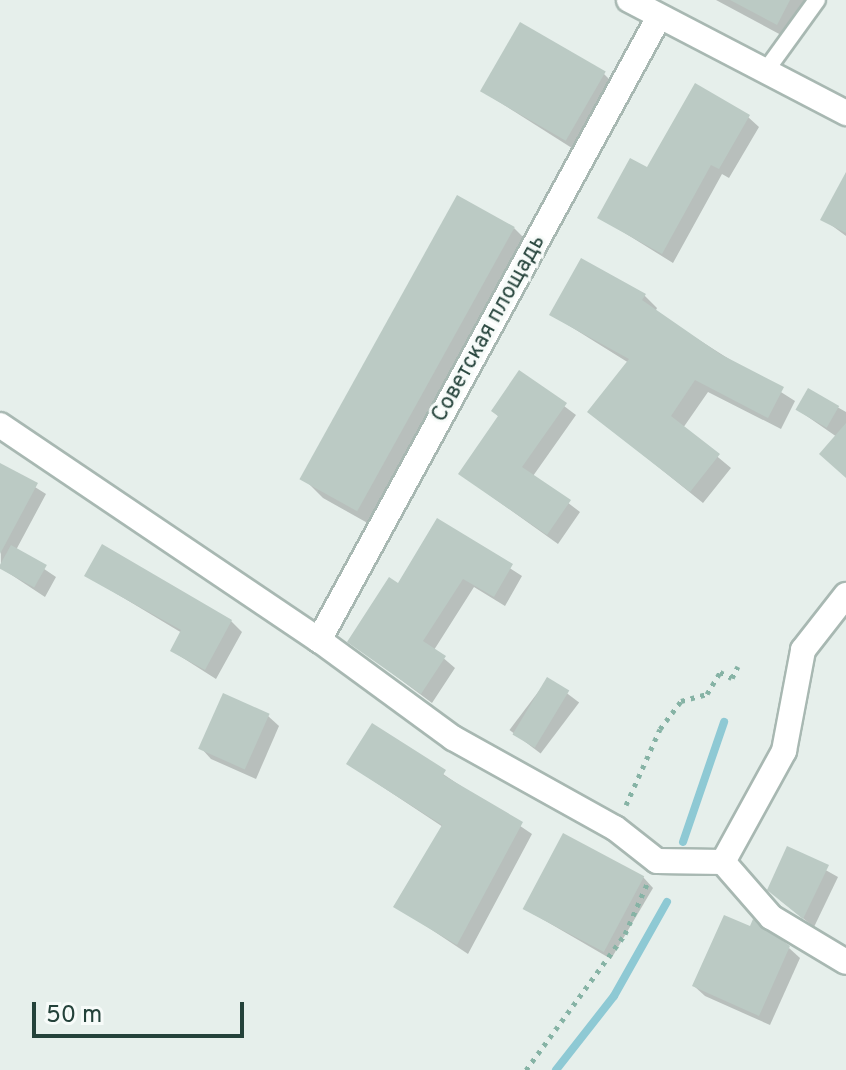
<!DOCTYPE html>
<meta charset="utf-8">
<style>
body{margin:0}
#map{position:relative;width:846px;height:1070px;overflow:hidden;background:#e6efeb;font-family:Overpass,sans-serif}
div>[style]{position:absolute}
.shadow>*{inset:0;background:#0003;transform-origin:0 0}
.stream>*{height:8px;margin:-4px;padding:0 4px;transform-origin:4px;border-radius:4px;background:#8ec9d4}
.building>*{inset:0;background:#bbcac4;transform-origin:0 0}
.path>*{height:5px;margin-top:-2.5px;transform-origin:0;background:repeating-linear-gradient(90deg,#86b3a5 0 4px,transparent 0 10px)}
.roads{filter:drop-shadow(2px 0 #a8b8b2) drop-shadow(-2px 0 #a8b8b2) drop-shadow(0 2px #a8b8b2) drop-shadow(0 -2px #a8b8b2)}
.service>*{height:16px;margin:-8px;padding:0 8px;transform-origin:8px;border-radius:8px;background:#fff}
.minor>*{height:24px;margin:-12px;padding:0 12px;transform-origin:12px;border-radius:12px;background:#fff}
.secondary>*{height:24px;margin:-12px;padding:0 12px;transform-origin:12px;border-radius:12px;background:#fff}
span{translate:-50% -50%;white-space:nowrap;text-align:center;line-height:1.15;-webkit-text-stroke:6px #f7fbf9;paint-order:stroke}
.street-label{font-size:22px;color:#24423a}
.scale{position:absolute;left:32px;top:1002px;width:212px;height:36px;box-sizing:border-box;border:4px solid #24423a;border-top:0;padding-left:10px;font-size:24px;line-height:28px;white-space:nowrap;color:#24423a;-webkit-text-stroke:6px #f7fbf9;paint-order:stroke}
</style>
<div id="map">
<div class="shadow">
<div style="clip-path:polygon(716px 0,819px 0,796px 43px)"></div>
<div style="clip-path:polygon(603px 73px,614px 84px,575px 150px,482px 91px)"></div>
<div style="clip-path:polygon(748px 117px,759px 127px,729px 178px,722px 174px,673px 263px,599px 217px,647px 170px)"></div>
<div style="clip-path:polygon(846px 176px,846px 236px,823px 219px)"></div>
<div style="clip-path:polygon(514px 228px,534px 248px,380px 530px,323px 498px,303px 478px)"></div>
<div style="clip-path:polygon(644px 295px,657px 308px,655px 312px,795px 401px,781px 429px,708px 392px,683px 428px,731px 468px,703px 503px,590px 412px,629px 363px,552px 315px)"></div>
<div style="clip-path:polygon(520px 373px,576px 415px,533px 476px,580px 512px,558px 544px,460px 474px,499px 417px,493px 411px)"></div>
<div style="clip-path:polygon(809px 391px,846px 412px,846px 477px,837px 437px,798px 410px)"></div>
<div style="clip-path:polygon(0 465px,46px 494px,16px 550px,56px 577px,45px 597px,1px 568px)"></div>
<div style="clip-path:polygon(437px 521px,522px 576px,505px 606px,474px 587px,434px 650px,455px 668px,432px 703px,350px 642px,399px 585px)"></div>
<div style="clip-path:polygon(87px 576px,231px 621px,242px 632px,216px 679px,172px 651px,182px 633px)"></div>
<div style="left:548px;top:679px;width:39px;height:64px;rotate:37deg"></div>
<div style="clip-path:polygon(268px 716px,279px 726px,256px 779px,211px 759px,201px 748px)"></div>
<div style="clip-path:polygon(372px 726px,532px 834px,468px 954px,396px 906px,443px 827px,348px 764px)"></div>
<div style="clip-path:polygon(788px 849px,838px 877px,814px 927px,780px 900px)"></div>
<div style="clip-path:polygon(643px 877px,653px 888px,611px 959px,525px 909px)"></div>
<div style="clip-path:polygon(789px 948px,800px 958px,770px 1025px,705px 996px,694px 986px)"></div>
</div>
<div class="stream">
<div style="left:683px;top:842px;width:127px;rotate:-71.1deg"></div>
<div style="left:556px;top:1070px;width:94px;rotate:-51.9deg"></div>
<div style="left:614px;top:996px;width:108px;rotate:-60.6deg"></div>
</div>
<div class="building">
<div style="clip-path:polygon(730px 0,790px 0,777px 25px)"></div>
<div style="left:520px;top:22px;width:99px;height:80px;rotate:30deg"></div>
<div style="clip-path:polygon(695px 83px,750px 115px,719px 169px,711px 165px,662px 254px,597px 218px,630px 158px,647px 167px)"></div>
<div style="clip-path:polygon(846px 172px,846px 233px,820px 220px)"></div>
<div style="left:457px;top:195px;width:66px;height:325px;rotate:29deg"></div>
<div style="clip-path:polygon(581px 258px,646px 294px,642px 300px,720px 354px,784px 387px,768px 418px,695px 380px,671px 416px,720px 454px,690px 492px,587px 412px,629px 359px,549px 315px)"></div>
<div style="clip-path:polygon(519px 370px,567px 403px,522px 467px,571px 500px,547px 535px,458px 474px,498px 416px,491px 411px)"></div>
<div style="left:808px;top:388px;width:36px;height:25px;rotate:30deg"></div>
<div style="clip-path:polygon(846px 423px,846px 478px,819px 454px)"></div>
<div style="clip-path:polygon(0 463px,38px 483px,0 554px)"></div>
<div style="clip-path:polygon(437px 518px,513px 564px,494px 597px,463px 579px,423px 641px,446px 656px,421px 694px,347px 642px,389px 577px,398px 583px)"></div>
<div style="clip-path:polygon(102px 544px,232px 620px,205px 670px,170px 651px,181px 630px,84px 576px)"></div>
<div style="left:11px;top:545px;width:41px;height:26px;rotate:29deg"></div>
<div style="left:547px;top:677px;width:26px;height:67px;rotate:31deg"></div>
<div style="left:223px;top:693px;width:51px;height:61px;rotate:24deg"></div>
<div style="clip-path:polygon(372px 723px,446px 770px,443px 775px,523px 822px,457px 945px,393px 907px,442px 825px,346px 764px)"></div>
<div style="left:563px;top:833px;width:92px;height:86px;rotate:28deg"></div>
<div style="clip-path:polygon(787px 846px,829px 865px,803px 919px,767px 890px)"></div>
<div style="clip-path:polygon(724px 915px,750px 926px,753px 919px,790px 946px,759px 1016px,692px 986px)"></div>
</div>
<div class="path">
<div style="left:626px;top:805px;width:83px;rotate:-65.9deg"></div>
<div style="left:660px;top:729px;width:35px;rotate:-53deg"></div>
<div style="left:681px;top:701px;width:27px;rotate:-15deg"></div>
<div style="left:707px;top:694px;width:26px;rotate:-59deg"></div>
<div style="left:720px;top:672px;width:13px;rotate:27deg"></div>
<div style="left:732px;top:678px;width:13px;rotate:-63deg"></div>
<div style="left:526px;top:1070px;width:168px;rotate:-53.9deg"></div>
<div style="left:625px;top:934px;width:55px;rotate:-66.3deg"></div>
</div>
<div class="roads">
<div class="service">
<div style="left:767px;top:69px;width:85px;rotate:-54.1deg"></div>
</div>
<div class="minor">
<div style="left:659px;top:17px;width:710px;rotate:118.62deg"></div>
<div style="left:319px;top:640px;width:166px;rotate:36.2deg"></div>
<div style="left:453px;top:738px;width:185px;rotate:29.1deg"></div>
<div style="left:615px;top:828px;width:53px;rotate:38.2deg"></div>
<div style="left:657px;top:861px;width:66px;rotate:0.9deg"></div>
<div style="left:0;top:425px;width:385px;rotate:34deg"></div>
<div style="left:723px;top:862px;width:127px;rotate:-61.2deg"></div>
<div style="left:784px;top:751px;width:103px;rotate:-79.3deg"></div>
<div style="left:803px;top:650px;width:70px;rotate:-52deg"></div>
<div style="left:723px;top:862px;width:73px;rotate:48.9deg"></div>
<div style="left:771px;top:917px;width:87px;rotate:31deg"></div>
</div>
<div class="secondary">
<div style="left:629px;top:0;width:245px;rotate:27.5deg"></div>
</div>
</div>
<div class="street-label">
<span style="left:489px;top:329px;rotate:-61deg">Советская площадь</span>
</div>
<div class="scale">50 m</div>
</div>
